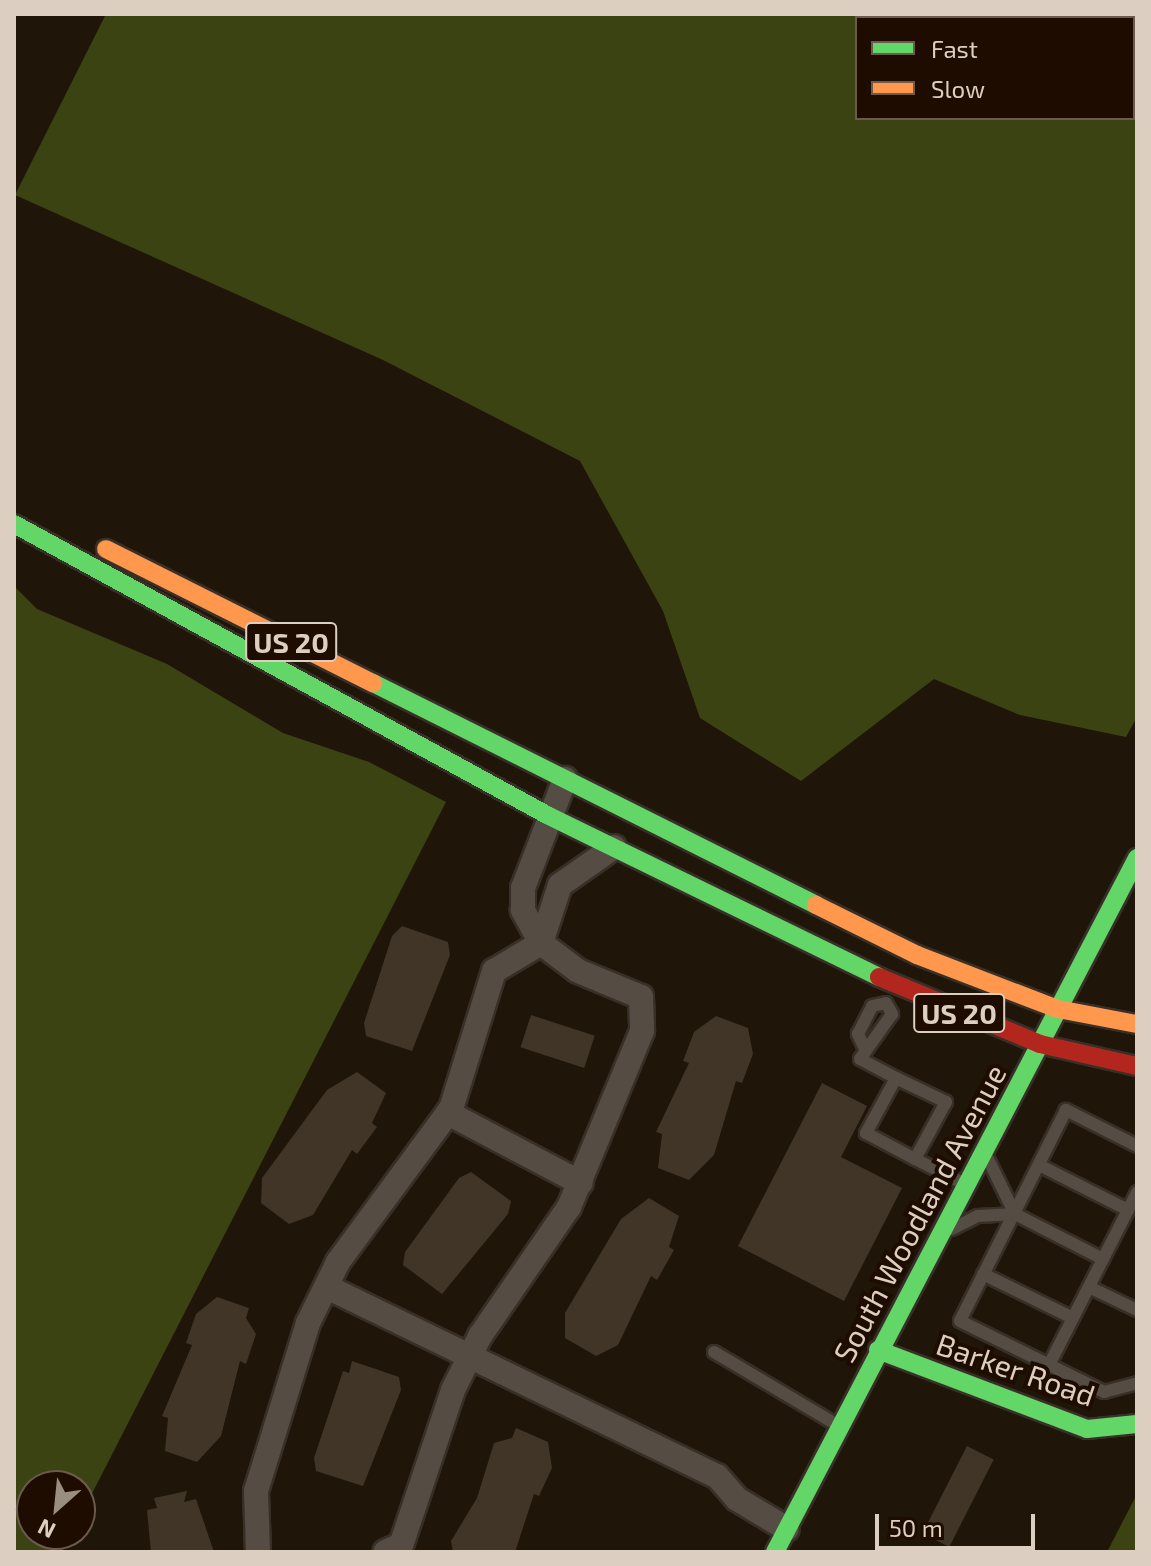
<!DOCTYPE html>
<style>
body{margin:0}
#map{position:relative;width:1151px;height:1566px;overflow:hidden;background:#201509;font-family:"Exo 2",sans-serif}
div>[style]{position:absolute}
.forest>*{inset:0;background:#3c4313}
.building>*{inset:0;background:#413528;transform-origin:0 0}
.roads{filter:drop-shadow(2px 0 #383028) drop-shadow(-2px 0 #383028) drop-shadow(0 2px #383028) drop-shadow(0 -2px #383028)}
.lane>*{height:12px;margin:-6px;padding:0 6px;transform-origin:6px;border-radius:6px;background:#554c44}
.street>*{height:24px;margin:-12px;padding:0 12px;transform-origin:12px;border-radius:12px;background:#554c44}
.fast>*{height:18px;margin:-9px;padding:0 9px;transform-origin:9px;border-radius:9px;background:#63d668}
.slow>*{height:18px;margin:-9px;padding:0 9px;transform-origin:9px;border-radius:9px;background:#ff974d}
.jam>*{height:18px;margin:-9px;padding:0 9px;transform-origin:9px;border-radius:9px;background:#b3261e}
span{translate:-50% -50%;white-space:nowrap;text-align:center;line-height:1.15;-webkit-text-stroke:8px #1f0c00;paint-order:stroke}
.shield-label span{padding:2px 6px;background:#1f0c00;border:2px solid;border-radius:6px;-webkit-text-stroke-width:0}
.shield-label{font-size:28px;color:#dccfc1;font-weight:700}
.street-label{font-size:30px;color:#dccfc1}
.frame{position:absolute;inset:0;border:16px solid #dccfc1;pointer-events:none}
.legend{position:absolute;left:855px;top:16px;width:280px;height:104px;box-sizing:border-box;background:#1f0c00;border:2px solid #6b5a4d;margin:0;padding:10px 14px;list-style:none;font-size:24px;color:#dccfc1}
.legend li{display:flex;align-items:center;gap:16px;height:40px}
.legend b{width:40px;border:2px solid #6b5a4d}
.north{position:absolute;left:16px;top:1470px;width:80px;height:80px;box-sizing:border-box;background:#1f0c00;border:2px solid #6b5a4d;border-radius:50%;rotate:207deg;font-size:22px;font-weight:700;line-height:32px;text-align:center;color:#dccfc1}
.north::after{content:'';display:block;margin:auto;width:28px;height:36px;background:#9a8e81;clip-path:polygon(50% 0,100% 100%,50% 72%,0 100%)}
.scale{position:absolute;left:875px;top:1514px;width:160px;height:36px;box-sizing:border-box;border:4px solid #dccfc1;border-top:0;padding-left:10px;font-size:24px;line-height:28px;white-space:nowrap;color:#dccfc1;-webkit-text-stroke:6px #1f0c00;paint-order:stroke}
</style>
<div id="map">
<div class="forest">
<div style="clip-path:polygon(evenodd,106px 14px,1137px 14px,1137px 717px,1126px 737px,1020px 715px,934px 679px,801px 781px,700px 718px,663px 611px,580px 461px,383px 360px,15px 195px,106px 14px,857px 18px,1133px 18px,1133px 118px,857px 118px,857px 18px)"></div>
<div style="clip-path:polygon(14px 586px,37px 609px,167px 664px,283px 733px,369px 762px,446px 802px,80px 1517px,80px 1486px,32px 1486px,32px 1534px,71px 1534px,62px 1552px,14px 1552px)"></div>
<div style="clip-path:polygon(1137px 1494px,1137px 1552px,1107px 1552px)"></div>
</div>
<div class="building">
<div style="clip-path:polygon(402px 926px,448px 942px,450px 955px,412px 1051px,366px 1036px,364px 1023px,392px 936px)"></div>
<div style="left:531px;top:1015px;width:67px;height:34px;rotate:18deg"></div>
<div style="clip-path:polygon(716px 1016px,748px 1028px,753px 1054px,742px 1083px,736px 1081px,714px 1155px,689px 1180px,658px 1168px,662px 1134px,656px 1132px,689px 1063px,683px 1061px,694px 1032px)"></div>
<div style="clip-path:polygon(357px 1072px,386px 1093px,372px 1123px,377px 1127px,357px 1154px,352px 1150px,313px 1215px,289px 1224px,261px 1203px,262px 1178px,327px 1090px)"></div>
<div style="clip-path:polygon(822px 1083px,867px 1106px,841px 1157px,902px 1188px,844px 1301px,738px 1246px)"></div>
<div style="clip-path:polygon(471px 1172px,511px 1201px,508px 1214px,442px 1294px,403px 1265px,405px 1252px,459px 1178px)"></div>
<div style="clip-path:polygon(649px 1198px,679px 1216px,669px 1247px,674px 1250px,657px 1280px,651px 1276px,618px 1345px,596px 1356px,565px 1338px,565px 1313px,621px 1219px)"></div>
<div style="clip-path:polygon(217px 1297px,249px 1308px,246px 1318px,256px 1334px,246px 1364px,240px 1361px,221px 1436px,197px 1462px,165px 1451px,168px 1418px,162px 1416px,192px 1345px,186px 1343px,196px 1314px)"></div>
<div style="clip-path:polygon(352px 1361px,399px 1377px,401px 1390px,363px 1486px,316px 1471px,314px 1458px,343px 1371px,349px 1373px)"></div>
<div style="clip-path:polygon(516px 1428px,548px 1442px,552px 1468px,539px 1496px,534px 1494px,515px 1552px,453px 1552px,451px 1541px,477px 1498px,494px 1443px,512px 1438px)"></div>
<div style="left:967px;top:1446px;width:30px;height:98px;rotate:27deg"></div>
<div style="clip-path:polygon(187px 1491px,184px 1502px,196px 1499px,214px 1552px,151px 1552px,147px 1510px,157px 1508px,154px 1498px)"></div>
</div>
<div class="roads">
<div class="lane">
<div style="left:865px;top:1049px;width:17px;rotate:-115deg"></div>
<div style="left:858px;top:1034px;width:31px;rotate:-63deg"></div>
<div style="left:872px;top:1006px;width:14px;rotate:-12deg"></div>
<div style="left:886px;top:1003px;width:13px;rotate:61deg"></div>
<div style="left:892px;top:1014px;width:55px;rotate:125.4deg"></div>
<div style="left:860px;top:1059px;width:41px;rotate:27.8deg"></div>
<div style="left:1137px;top:1146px;width:80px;rotate:-153.1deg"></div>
<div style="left:1066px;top:1110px;width:236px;rotate:116.7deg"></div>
<div style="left:960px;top:1321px;width:161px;rotate:26.2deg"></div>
<div style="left:1104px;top:1392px;width:34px;rotate:-15deg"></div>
<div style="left:915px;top:1159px;width:65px;rotate:-61.5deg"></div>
<div style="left:946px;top:1102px;width:55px;rotate:-154.4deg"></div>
<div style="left:896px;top:1078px;width:63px;rotate:118.6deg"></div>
<div style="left:866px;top:1133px;width:55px;rotate:28deg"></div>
<div style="left:915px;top:1159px;width:56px;rotate:26.6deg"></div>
<div style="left:988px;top:1159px;width:61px;rotate:63.9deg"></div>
<div style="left:1039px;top:1165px;width:100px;rotate:26.8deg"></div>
<div style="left:952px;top:1229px;width:29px;rotate:-27deg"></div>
<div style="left:978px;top:1216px;width:37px;rotate:-3deg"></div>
<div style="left:1015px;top:1214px;width:99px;rotate:27.1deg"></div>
<div style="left:983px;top:1274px;width:100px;rotate:26.1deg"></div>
<div style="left:1089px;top:1287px;width:53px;rotate:25.6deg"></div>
<div style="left:714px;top:1352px;width:145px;rotate:30.6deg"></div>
<div style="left:1049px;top:1365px;width:194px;rotate:-63deg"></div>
</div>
<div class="street">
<div style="left:541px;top:943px;width:38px;rotate:-119deg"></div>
<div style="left:523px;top:910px;width:22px;rotate:-90deg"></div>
<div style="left:523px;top:888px;width:117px;rotate:-68.9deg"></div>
<div style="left:541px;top:943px;width:61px;rotate:-71.9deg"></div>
<div style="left:560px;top:885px;width:66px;rotate:-35.1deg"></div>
<div style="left:448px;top:1113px;width:150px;rotate:27.8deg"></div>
<div style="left:327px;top:1287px;width:433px;rotate:25.9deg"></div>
<div style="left:717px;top:1476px;width:30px;rotate:49deg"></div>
<div style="left:737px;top:1499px;width:58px;rotate:31deg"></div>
<div style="left:258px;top:1552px;width:61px;rotate:-91.9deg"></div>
<div style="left:256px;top:1491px;width:176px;rotate:-72.8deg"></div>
<div style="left:308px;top:1323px;width:68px;rotate:-63.8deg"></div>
<div style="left:338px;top:1262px;width:190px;rotate:-53.6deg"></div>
<div style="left:451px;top:1109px;width:145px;rotate:-72.7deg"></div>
<div style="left:494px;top:971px;width:55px;rotate:-30.8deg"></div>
<div style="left:541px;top:943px;width:46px;rotate:37.1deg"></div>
<div style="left:578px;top:971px;width:68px;rotate:22.4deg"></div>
<div style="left:641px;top:997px;width:34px;rotate:88deg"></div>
<div style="left:642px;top:1031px;width:191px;rotate:112.5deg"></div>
<div style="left:569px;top:1207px;width:157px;rotate:124.6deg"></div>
<div style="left:480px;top:1336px;width:60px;rotate:116.6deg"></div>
<div style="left:453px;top:1390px;width:163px;rotate:108.5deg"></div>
<div style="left:401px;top:1545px;width:17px;rotate:156deg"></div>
</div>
<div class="fast">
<div style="left:14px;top:524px;width:607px;rotate:28.63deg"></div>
<div style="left:547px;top:815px;width:369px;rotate:26deg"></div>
<div style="left:373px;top:683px;width:496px;rotate:26.6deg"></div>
<div style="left:878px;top:1350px;width:223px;rotate:20.7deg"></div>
<div style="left:1087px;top:1429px;width:50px;rotate:-5.7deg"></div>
<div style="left:775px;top:1552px;width:783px;rotate:-62.45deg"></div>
</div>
<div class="slow">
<div style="left:106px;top:549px;width:299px;rotate:26.7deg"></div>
<div style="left:816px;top:905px;width:113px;rotate:26.3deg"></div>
<div style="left:917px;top:955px;width:151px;rotate:21deg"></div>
<div style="left:1058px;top:1009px;width:80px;rotate:10.8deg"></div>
</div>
<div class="jam">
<div style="left:879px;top:977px;width:174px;rotate:22.6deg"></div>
<div style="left:1040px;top:1044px;width:99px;rotate:12.8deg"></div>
</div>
</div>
<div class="shield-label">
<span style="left:291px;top:642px">US 20</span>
<span style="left:959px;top:1013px">US 20</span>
</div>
<div class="street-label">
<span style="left:919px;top:1213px;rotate:-62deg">South Woodland Avenue</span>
<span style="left:1016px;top:1369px;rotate:19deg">Barker Road</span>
</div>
<div class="frame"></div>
<ul class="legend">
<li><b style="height:10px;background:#63d668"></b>Fast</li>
<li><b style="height:10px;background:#ff974d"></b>Slow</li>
</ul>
<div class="north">N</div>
<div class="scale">50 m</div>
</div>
